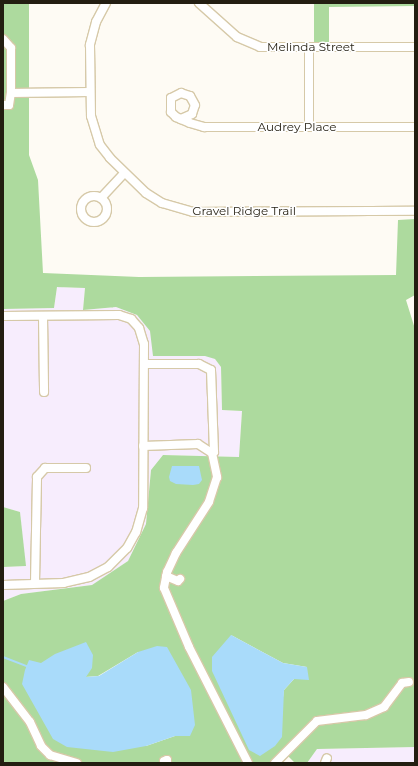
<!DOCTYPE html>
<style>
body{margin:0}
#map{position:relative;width:418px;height:766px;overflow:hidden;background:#fefbf4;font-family:Montserrat,sans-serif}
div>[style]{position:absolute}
.industrial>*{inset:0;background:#f7edfd}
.green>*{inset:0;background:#adda9e}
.water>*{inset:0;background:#a9dbfa}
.stream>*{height:2px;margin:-1px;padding:0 1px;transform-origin:1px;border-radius:1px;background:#a9dbfa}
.roads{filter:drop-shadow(1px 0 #d6c9a8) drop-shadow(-1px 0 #d6c9a8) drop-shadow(0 1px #d6c9a8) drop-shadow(0 -1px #d6c9a8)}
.minor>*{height:8px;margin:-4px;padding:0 4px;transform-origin:4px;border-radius:4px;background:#fff}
.minor>.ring{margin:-4px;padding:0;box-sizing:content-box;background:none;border:8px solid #fff;border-radius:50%}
span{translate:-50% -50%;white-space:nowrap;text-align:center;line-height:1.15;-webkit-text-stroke:3px #fff;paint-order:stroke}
.street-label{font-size:12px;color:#231e11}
.frame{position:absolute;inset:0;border:4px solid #231e11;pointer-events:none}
</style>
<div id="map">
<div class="industrial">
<div style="clip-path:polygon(57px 287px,85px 288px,83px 310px,116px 307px,137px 315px,150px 331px,215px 359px,221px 367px,222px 410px,242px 411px,239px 457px,163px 455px,151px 470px,146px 524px,128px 561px,92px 585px,21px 594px,3px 601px,3px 567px,25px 566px,20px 512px,3px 507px,3px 309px,54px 308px)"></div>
<div style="clip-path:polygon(415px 747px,415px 763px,307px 763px,317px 749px)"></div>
</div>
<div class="green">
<div style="clip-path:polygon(evenodd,3px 3px,29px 3px,29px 155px,38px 180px,43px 273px,139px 277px,396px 275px,398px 220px,415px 219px,415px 295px,406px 300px,415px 329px,415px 747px,317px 749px,307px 763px,295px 763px,286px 754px,275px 763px,3px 763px,3px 601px,21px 594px,92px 585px,128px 561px,146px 524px,151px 470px,163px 455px,239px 457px,242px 411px,222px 410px,221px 367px,215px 359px,205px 356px,153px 356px,150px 331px,137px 315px,116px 307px,83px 310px,85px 288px,57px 287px,54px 308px,3px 309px,3px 3px,231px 635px,283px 663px,307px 667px,301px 678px,294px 679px,284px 690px,282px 705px,231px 635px,3px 3px,138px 652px,175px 736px,146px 746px,29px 661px,85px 677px,98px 676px,138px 652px)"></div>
<div style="clip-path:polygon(314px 3px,415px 3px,415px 6px,329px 7px,329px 43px,314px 43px)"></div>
<div style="clip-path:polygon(3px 507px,20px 512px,26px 566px,3px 567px)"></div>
</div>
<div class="water">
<div style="clip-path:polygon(172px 466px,199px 466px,202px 480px,199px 484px,193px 485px,176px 484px,170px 481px,169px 477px)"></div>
<div style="clip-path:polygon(231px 635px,283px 663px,307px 667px,309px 680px,294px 679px,284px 690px,282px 737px,275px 746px,260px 756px,249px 750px,212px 671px,212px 657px)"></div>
<div style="clip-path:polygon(86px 642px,93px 655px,92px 668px,86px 677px,99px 676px,138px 652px,157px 646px,167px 647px,191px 690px,195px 725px,190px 736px,175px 736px,146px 746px,113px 752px,67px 747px,53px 739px,22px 684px,25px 670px,29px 660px,41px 663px,55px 654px)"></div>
</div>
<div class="stream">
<div style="left:3px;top:657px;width:26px;rotate:21deg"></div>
</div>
<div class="roads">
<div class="minor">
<div style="left:106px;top:3px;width:21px;rotate:118deg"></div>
<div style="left:96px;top:22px;width:24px;rotate:105deg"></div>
<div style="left:90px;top:45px;width:71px;rotate:89.2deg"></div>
<div style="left:91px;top:116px;width:30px;rotate:73deg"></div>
<div style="left:100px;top:145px;width:16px;rotate:52deg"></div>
<div style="left:110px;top:158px;width:50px;rotate:44.2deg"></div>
<div style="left:146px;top:193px;width:19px;rotate:32deg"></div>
<div style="left:162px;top:203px;width:32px;rotate:16deg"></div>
<div style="left:193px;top:212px;width:222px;rotate:-0.3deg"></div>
<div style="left:199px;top:3px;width:51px;rotate:41.8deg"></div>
<div style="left:237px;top:37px;width:25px;rotate:23deg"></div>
<div style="left:260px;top:47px;width:155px"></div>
<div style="left:3px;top:39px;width:12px;rotate:48deg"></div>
<div style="left:11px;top:48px;width:45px;rotate:90deg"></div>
<div style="left:11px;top:93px;width:79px;rotate:-0.7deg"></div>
<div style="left:3px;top:105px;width:6px"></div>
<div style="left:9px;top:105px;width:12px;rotate:-81deg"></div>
<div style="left:181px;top:119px;width:12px;rotate:-24deg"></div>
<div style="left:192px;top:114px;width:9px;rotate:-72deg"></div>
<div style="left:195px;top:105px;width:10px;rotate:-119deg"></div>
<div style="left:190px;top:96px;width:9px;rotate:-162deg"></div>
<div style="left:181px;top:93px;width:11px;rotate:153deg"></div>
<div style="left:171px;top:98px;width:14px;rotate:90deg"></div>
<div style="left:171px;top:112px;width:7px;rotate:45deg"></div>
<div style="left:176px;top:117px;width:15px;rotate:23deg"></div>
<div style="left:190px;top:123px;width:15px;rotate:16deg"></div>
<div style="left:204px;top:127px;width:211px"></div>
<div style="left:309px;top:127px;width:79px;rotate:-90deg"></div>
<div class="ring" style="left:81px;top:196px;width:18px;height:18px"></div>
<div style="left:101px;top:198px;width:34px;rotate:-47deg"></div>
<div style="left:3px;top:316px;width:116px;rotate:-0.5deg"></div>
<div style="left:119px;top:315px;width:13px;rotate:18deg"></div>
<div style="left:131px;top:319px;width:12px;rotate:48deg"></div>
<div style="left:139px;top:328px;width:17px;rotate:73deg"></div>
<div style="left:144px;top:344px;width:164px;rotate:90.3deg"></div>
<div style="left:143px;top:508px;width:25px;rotate:106deg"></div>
<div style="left:136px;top:532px;width:18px;rotate:119deg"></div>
<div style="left:127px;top:548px;width:27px;rotate:135deg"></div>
<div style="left:108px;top:567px;width:21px;rotate:152deg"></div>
<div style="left:89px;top:577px;width:26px;rotate:167deg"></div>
<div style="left:64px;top:583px;width:61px;rotate:178.1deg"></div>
<div style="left:43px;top:316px;width:76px;rotate:89.2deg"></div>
<div style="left:144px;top:364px;width:55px"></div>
<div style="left:199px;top:364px;width:13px;rotate:27deg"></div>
<div style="left:211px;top:370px;width:82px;rotate:87.9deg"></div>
<div style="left:214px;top:452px;width:2px;rotate:153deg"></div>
<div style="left:143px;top:446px;width:55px;rotate:-2.1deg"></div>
<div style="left:198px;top:444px;width:17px;rotate:33deg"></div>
<div style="left:212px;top:453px;width:25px;rotate:78deg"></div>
<div style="left:217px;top:477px;width:26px;rotate:108deg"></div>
<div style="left:209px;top:502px;width:61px;rotate:122.9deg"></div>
<div style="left:176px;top:553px;width:21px;rotate:115deg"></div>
<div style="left:167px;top:572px;width:16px;rotate:101deg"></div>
<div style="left:164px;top:588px;width:64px;rotate:67deg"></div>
<div style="left:189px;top:647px;width:130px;rotate:63deg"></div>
<div style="left:166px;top:576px;width:13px;rotate:23deg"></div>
<div style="left:178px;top:581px;width:3px;rotate:-45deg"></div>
<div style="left:35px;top:583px;width:106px;rotate:-88.9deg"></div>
<div style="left:37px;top:477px;width:12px;rotate:-48deg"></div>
<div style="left:45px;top:468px;width:41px"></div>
<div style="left:3px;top:687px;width:44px;rotate:52.4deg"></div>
<div style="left:30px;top:722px;width:26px;rotate:65deg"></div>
<div style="left:41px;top:746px;width:13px;rotate:45deg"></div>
<div style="left:50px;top:755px;width:28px;rotate:17deg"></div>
<div style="left:164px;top:761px;width:3px;rotate:-18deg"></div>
<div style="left:167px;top:760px;width:3px;rotate:90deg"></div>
<div style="left:275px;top:763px;width:59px;rotate:-45deg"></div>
<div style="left:317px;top:721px;width:49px;rotate:-7deg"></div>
<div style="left:366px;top:715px;width:20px;rotate:-24deg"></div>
<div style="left:384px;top:707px;width:30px;rotate:-53deg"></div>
<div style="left:402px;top:683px;width:7px;rotate:-8deg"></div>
<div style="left:325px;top:763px;width:5px;rotate:-68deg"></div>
</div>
</div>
<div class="street-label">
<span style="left:311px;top:47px">Melinda Street</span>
<span style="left:297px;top:127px">Audrey Place</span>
<span style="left:244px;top:211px">Gravel Ridge Trail</span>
</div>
<div class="frame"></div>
</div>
